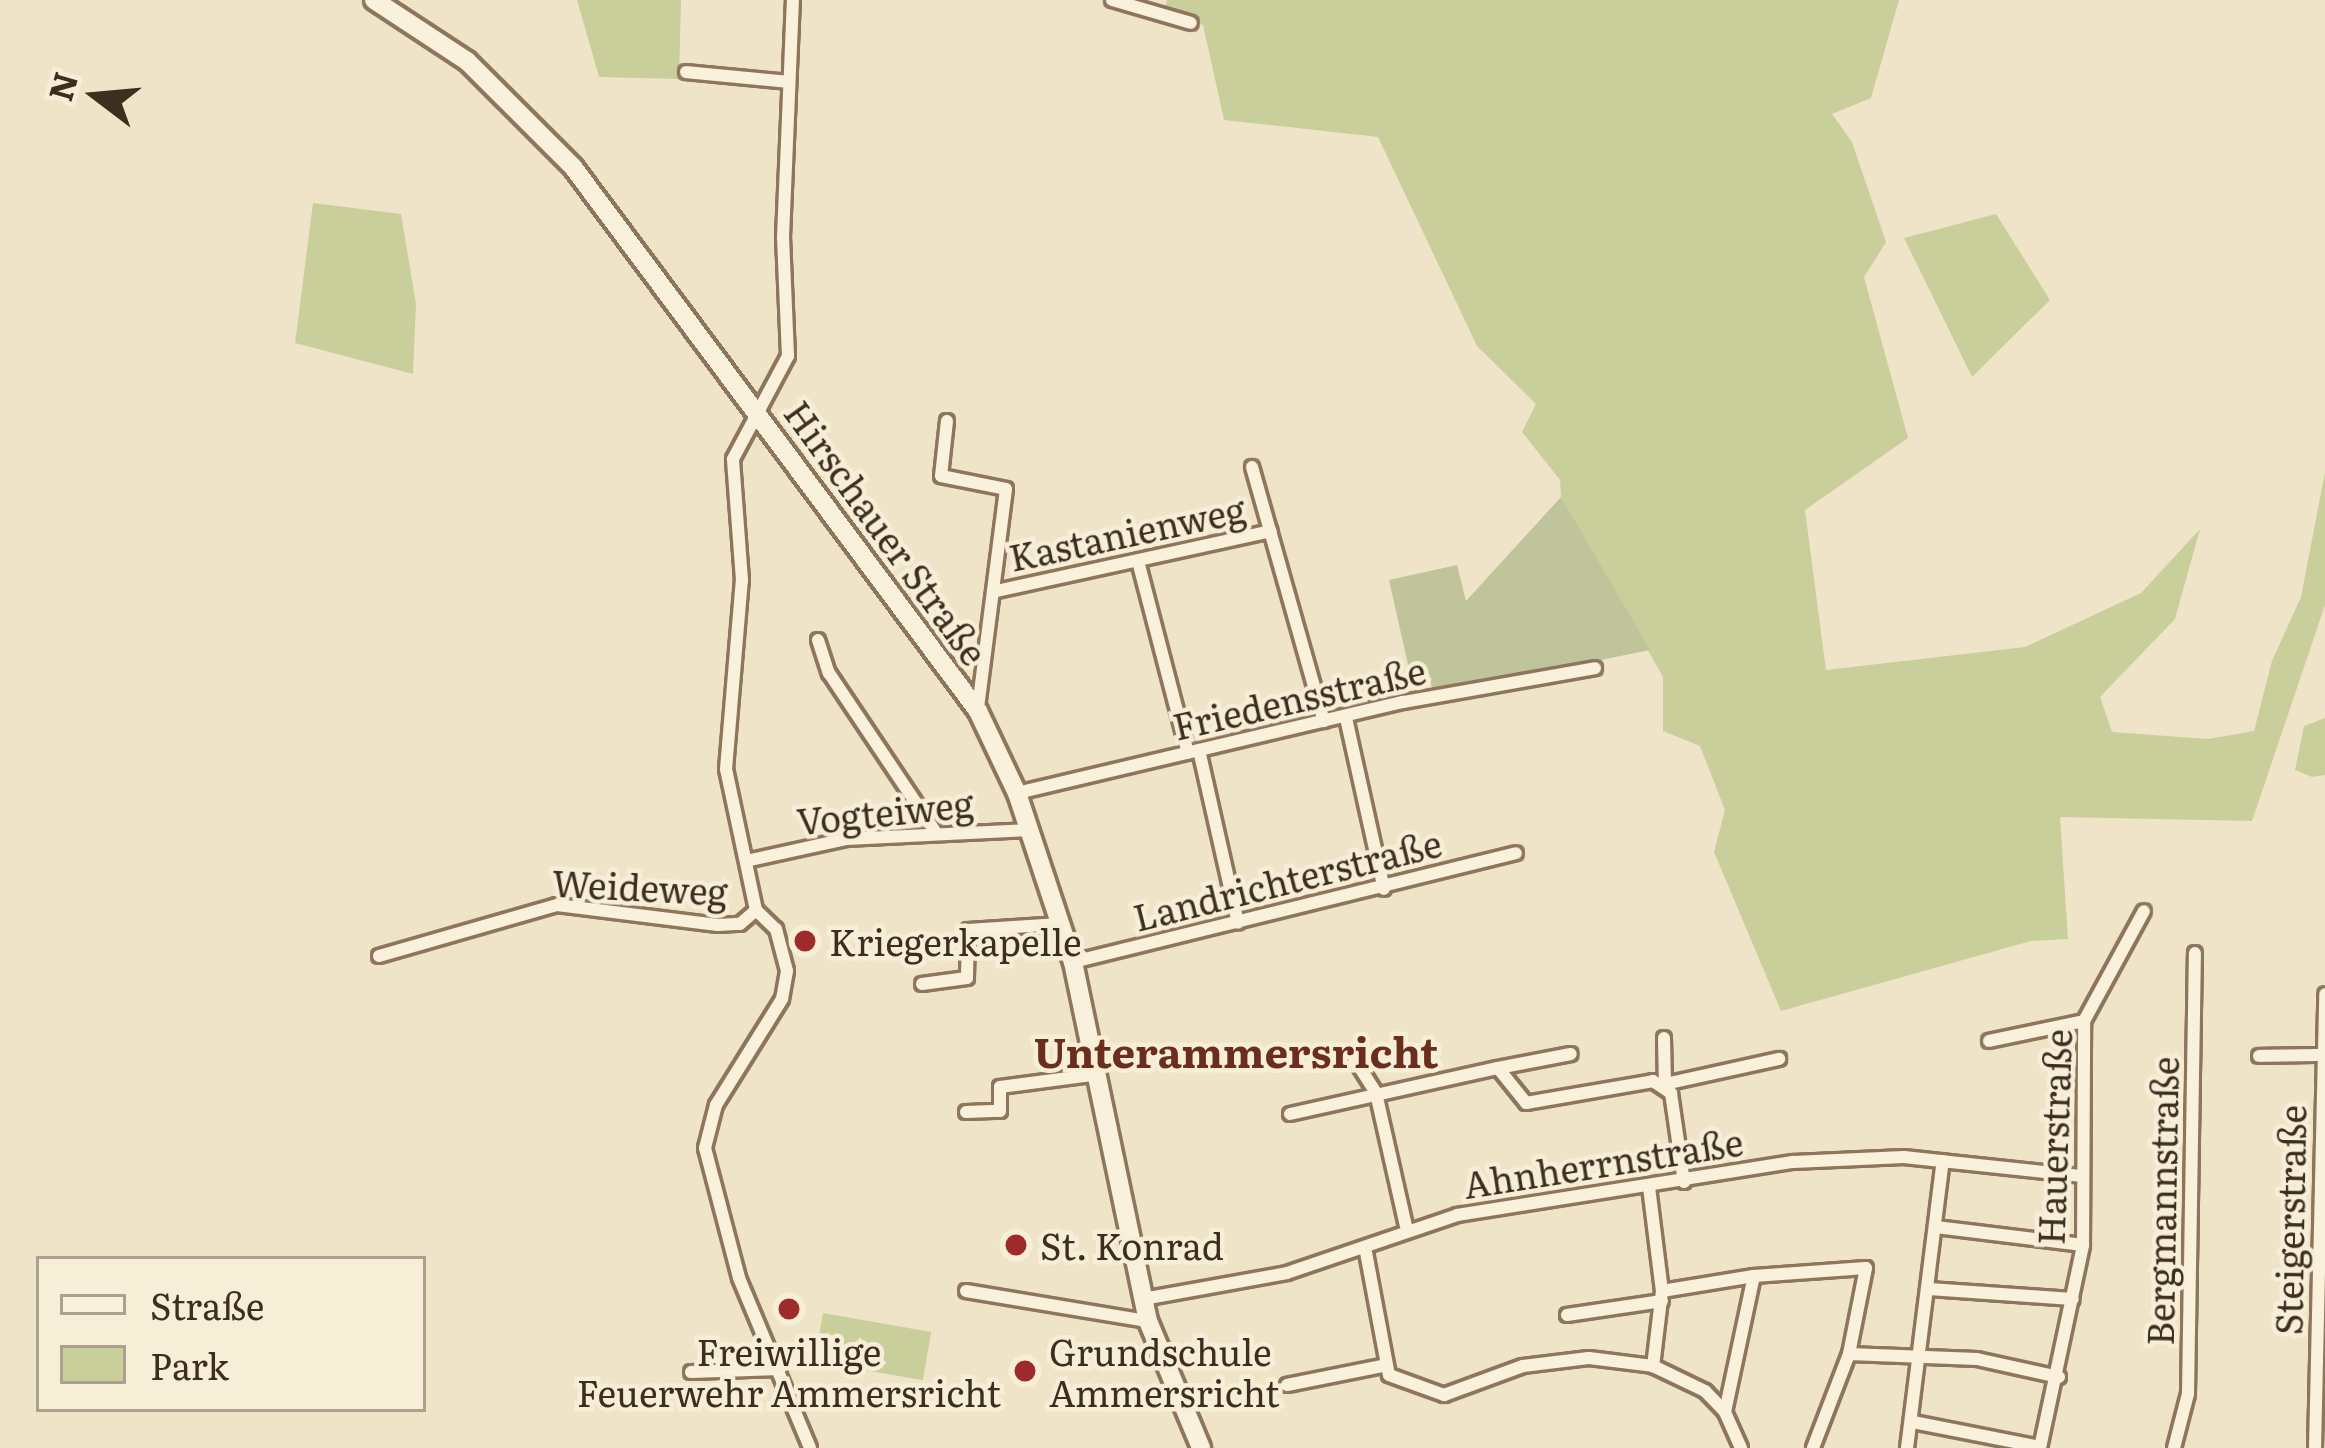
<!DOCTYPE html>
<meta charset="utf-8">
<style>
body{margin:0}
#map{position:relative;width:2325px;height:1448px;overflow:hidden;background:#f0e4c8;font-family:Literata,serif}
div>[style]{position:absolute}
.green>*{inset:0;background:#c9cf9b;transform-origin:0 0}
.cemetery>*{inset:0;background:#bfc49a}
.roads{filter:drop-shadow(3px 0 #8d765c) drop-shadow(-3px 0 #8d765c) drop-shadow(0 3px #8d765c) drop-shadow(0 -3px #8d765c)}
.street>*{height:12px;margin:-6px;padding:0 6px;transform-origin:6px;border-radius:6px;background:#faf1dc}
.secondary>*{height:18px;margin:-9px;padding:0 9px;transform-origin:9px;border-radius:9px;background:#faf1dc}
.dots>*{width:33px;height:33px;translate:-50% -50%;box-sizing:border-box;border:6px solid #f7eed8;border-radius:50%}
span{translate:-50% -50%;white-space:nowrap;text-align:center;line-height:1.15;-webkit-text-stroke:9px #f7eed8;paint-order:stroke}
.street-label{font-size:36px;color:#3d2e20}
.poi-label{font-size:36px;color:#3d2e20}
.left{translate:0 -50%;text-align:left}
.quarter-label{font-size:42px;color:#6b2e1e;font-weight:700}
.legend{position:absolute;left:36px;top:1256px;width:390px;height:156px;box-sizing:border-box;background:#f7eed8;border:3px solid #ada18e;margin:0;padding:15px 21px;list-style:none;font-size:36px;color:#3d2e20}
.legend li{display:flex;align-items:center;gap:24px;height:60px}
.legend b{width:60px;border:3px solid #ada18e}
.north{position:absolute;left:36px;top:36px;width:120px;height:120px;-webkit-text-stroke:9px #f7eed8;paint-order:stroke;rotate:286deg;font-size:33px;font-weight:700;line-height:48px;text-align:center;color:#3d2e20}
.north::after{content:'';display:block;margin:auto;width:42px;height:54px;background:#3d2e20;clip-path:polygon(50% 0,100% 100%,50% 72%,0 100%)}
</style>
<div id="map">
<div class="green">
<div style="clip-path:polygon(577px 0,681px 0,679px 79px,599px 77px)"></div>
<div style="clip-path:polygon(1167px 0,1899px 0,1871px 98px,1832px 114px,1852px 142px,1886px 242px,1864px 277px,1908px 438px,1805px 510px,1826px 670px,2025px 647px,2141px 593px,2200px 529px,2175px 619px,2100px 697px,2112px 732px,2208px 739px,2254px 731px,2272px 661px,2301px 597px,2325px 472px,2325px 605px,2252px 821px,2060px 817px,2068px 939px,2031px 941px,1781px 1011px,1714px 852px,1725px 810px,1700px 746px,1663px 731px,1663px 677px,1561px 497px,1560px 480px,1522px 432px,1536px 404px,1477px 346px,1378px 137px,1224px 120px,1203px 25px,1163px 13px)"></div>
<div style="clip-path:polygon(313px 203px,401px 214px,416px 304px,413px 374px,295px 343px)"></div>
<div style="clip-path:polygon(1996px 214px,2050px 300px,1972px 377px,1904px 238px)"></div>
<div style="clip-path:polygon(2325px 718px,2325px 775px,2312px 777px,2295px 770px,2304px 726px)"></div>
<div style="left:823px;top:1313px;width:110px;height:49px;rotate:10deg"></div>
</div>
<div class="cemetery">
<div style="clip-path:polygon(1561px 497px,1650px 650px,1433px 694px,1429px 673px,1411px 678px,1389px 580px,1457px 565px,1466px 601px)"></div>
</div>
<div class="roads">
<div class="street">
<div style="left:1112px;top:0;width:82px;rotate:16.2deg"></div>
<div style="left:686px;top:72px;width:103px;rotate:5.5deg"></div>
<div style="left:947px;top:421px;width:55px;rotate:96.2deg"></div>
<div style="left:941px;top:476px;width:66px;rotate:11.3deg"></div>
<div style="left:1006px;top:489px;width:222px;rotate:97.3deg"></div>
<div style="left:1252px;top:467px;width:264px;rotate:74.2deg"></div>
<div style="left:1138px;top:561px;width:198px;rotate:75.4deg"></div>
<div style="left:996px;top:591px;width:281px;rotate:-12.3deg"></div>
<div style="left:818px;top:640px;width:35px;rotate:72deg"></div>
<div style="left:829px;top:673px;width:192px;rotate:56.2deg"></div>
<div style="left:1346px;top:718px;width:175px;rotate:77.5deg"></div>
<div style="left:1199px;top:750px;width:177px;rotate:77.3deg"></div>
<div style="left:1017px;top:793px;width:397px;rotate:-13.3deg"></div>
<div style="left:1403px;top:702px;width:195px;rotate:-10deg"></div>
<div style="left:746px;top:861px;width:102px;rotate:-12.4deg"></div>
<div style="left:846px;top:839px;width:184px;rotate:-2.8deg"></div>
<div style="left:756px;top:910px;width:144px;rotate:-102deg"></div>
<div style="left:726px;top:769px;width:190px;rotate:-85.2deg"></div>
<div style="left:742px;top:580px;width:121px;rotate:-94.3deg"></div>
<div style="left:733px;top:459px;width:117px;rotate:-61.9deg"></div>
<div style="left:788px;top:356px;width:119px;rotate:-92.4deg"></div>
<div style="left:783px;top:237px;width:237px;rotate:-87.6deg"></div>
<div style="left:756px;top:910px;width:28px;rotate:44deg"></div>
<div style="left:776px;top:929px;width:43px;rotate:75.3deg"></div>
<div style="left:787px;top:971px;width:28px;rotate:100deg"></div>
<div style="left:782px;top:999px;width:125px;rotate:121.9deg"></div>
<div style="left:716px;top:1105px;width:44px;rotate:104.3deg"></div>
<div style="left:705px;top:1148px;width:134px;rotate:75.3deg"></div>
<div style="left:739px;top:1278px;width:184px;rotate:67.3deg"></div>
<div style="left:379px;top:956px;width:185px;rotate:-16deg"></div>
<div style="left:557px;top:905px;width:162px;rotate:7.1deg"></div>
<div style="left:718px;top:925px;width:22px;rotate:-3deg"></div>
<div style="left:740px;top:924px;width:21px;rotate:-41deg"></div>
<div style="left:1073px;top:962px;width:456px;rotate:-13.8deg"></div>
<div style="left:922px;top:984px;width:45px;rotate:-7.6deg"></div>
<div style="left:967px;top:978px;width:48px;rotate:-88.8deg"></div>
<div style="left:968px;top:930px;width:92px;rotate:-3.7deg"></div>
<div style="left:1664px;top:1038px;width:46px;rotate:88.8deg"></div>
<div style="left:1989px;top:1041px;width:97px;rotate:-11.9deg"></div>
<div style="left:1352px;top:1055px;width:45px;rotate:57.7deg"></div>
<div style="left:1376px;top:1093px;width:136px;rotate:77.3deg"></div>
<div style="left:2259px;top:1056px;width:66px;rotate:-0.9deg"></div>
<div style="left:1498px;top:1068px;width:74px;rotate:-10.9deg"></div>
<div style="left:1665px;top:1084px;width:117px;rotate:-12.4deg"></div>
<div style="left:966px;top:1112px;width:34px;rotate:-2deg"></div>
<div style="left:1000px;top:1111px;width:24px;rotate:-90deg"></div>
<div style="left:1000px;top:1087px;width:100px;rotate:-7.5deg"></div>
<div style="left:1290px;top:1114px;width:213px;rotate:-12.5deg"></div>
<div style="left:1498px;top:1068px;width:45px;rotate:51.3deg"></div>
<div style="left:1526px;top:1103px;width:129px;rotate:-9.8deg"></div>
<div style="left:1653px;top:1081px;width:22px;rotate:34deg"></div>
<div style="left:1671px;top:1093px;width:90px;rotate:81.7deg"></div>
<div style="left:1649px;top:1187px;width:105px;rotate:82.9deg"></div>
<div style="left:1662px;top:1291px;width:76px;rotate:96.8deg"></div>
<div style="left:1936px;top:1227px;width:148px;rotate:7deg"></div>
<div style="left:1365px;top:1247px;width:130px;rotate:79.4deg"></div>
<div style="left:1389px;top:1375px;width:59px;rotate:20deg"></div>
<div style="left:1444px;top:1395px;width:84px;rotate:-20.2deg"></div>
<div style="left:1523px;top:1366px;width:66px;rotate:-6.9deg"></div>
<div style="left:1589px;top:1358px;width:64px;rotate:7.1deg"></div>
<div style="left:1653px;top:1366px;width:58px;rotate:25.7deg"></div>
<div style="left:1705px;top:1391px;width:29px;rotate:46deg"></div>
<div style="left:1929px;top:1289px;width:144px;rotate:4deg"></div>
<div style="left:966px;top:1291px;width:184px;rotate:9.4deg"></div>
<div style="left:1662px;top:1291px;width:93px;rotate:-9.3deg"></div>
<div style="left:1143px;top:1299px;width:146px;rotate:-10.2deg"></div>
<div style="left:1287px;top:1273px;width:180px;rotate:-18.8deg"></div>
<div style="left:1457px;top:1215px;width:340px;rotate:-9deg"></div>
<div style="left:1793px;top:1162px;width:111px;rotate:-2.6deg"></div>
<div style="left:1904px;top:1157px;width:180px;rotate:6.1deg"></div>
<div style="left:1567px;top:1315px;width:96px;rotate:-8.4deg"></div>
<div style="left:1849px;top:1354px;width:128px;rotate:2.2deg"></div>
<div style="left:1977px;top:1359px;width:84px;rotate:12.4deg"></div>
<div style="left:691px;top:1372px;width:89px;rotate:-1.9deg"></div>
<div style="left:1287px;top:1385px;width:97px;rotate:-11.3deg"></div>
<div style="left:1913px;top:1422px;width:129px;rotate:11.1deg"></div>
<div style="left:1741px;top:1448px;width:39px;rotate:-114deg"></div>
<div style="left:1725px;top:1412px;width:139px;rotate:-78deg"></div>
<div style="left:1754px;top:1276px;width:112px;rotate:-4.1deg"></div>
<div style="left:1866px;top:1268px;width:88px;rotate:101.2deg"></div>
<div style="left:1849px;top:1354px;width:101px;rotate:111deg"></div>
<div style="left:1907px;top:1448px;width:289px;rotate:-82.9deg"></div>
<div style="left:2040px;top:1448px;width:208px;rotate:-78deg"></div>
<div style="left:2083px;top:1245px;width:224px;rotate:-89.7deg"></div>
<div style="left:2084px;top:1021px;width:125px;rotate:-61.4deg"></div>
<div style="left:2174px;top:1448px;width:56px;rotate:-75.5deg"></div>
<div style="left:2188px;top:1394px;width:441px;rotate:-89.1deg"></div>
<div style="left:2315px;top:1448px;width:454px;rotate:-88.7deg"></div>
</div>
<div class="secondary">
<div style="left:374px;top:0;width:111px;rotate:33.3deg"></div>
<div style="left:467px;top:61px;width:150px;rotate:45deg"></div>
<div style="left:573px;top:167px;width:678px;rotate:53.33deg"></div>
<div style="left:978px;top:711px;width:91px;rotate:64.6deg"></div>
<div style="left:1017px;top:793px;width:178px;rotate:71.7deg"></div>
<div style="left:1073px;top:962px;width:367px;rotate:78.2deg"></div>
<div style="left:1148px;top:1321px;width:138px;rotate:67.3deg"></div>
</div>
</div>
<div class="dots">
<div style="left:805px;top:941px;background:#9e2a2b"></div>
<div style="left:1016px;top:1245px;background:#9e2a2b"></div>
<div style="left:789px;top:1309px;background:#9e2a2b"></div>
<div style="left:1025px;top:1371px;background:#9e2a2b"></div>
</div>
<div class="street-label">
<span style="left:887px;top:532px;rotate:54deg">Hirschauer Straße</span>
<span style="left:1127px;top:532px;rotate:-12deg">Kastanienweg</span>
<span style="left:1299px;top:697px;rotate:-13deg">Friedensstraße</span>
<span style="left:885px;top:811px;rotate:-6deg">Vogteiweg</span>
<span style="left:1287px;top:879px;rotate:-14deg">Landrichterstraße</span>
<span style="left:640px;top:886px;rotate:3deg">Weideweg</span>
<span style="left:2053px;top:1137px;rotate:-88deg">Hauerstraße</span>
<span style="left:1603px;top:1162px;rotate:-9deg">Ahnherrnstraße</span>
<span style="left:2161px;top:1201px;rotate:-89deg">Bergmannstraße</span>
<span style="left:2289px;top:1220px;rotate:-89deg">Steigerstraße</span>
</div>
<div class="poi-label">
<span class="left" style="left:829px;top:941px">Kriegerkapelle</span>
<span class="left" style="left:1040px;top:1245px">St. Konrad</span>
<span style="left:789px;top:1371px">Freiwillige<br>Feuerwehr Ammersricht</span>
<span class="left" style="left:1049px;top:1371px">Grundschule<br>Ammersricht</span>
</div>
<div class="quarter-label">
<span style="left:1236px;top:1050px">Unterammersricht</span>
</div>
<ul class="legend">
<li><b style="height:15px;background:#faf1dc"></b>Straße</li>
<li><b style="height:33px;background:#c9cf9b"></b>Park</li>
</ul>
<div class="north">N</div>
</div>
